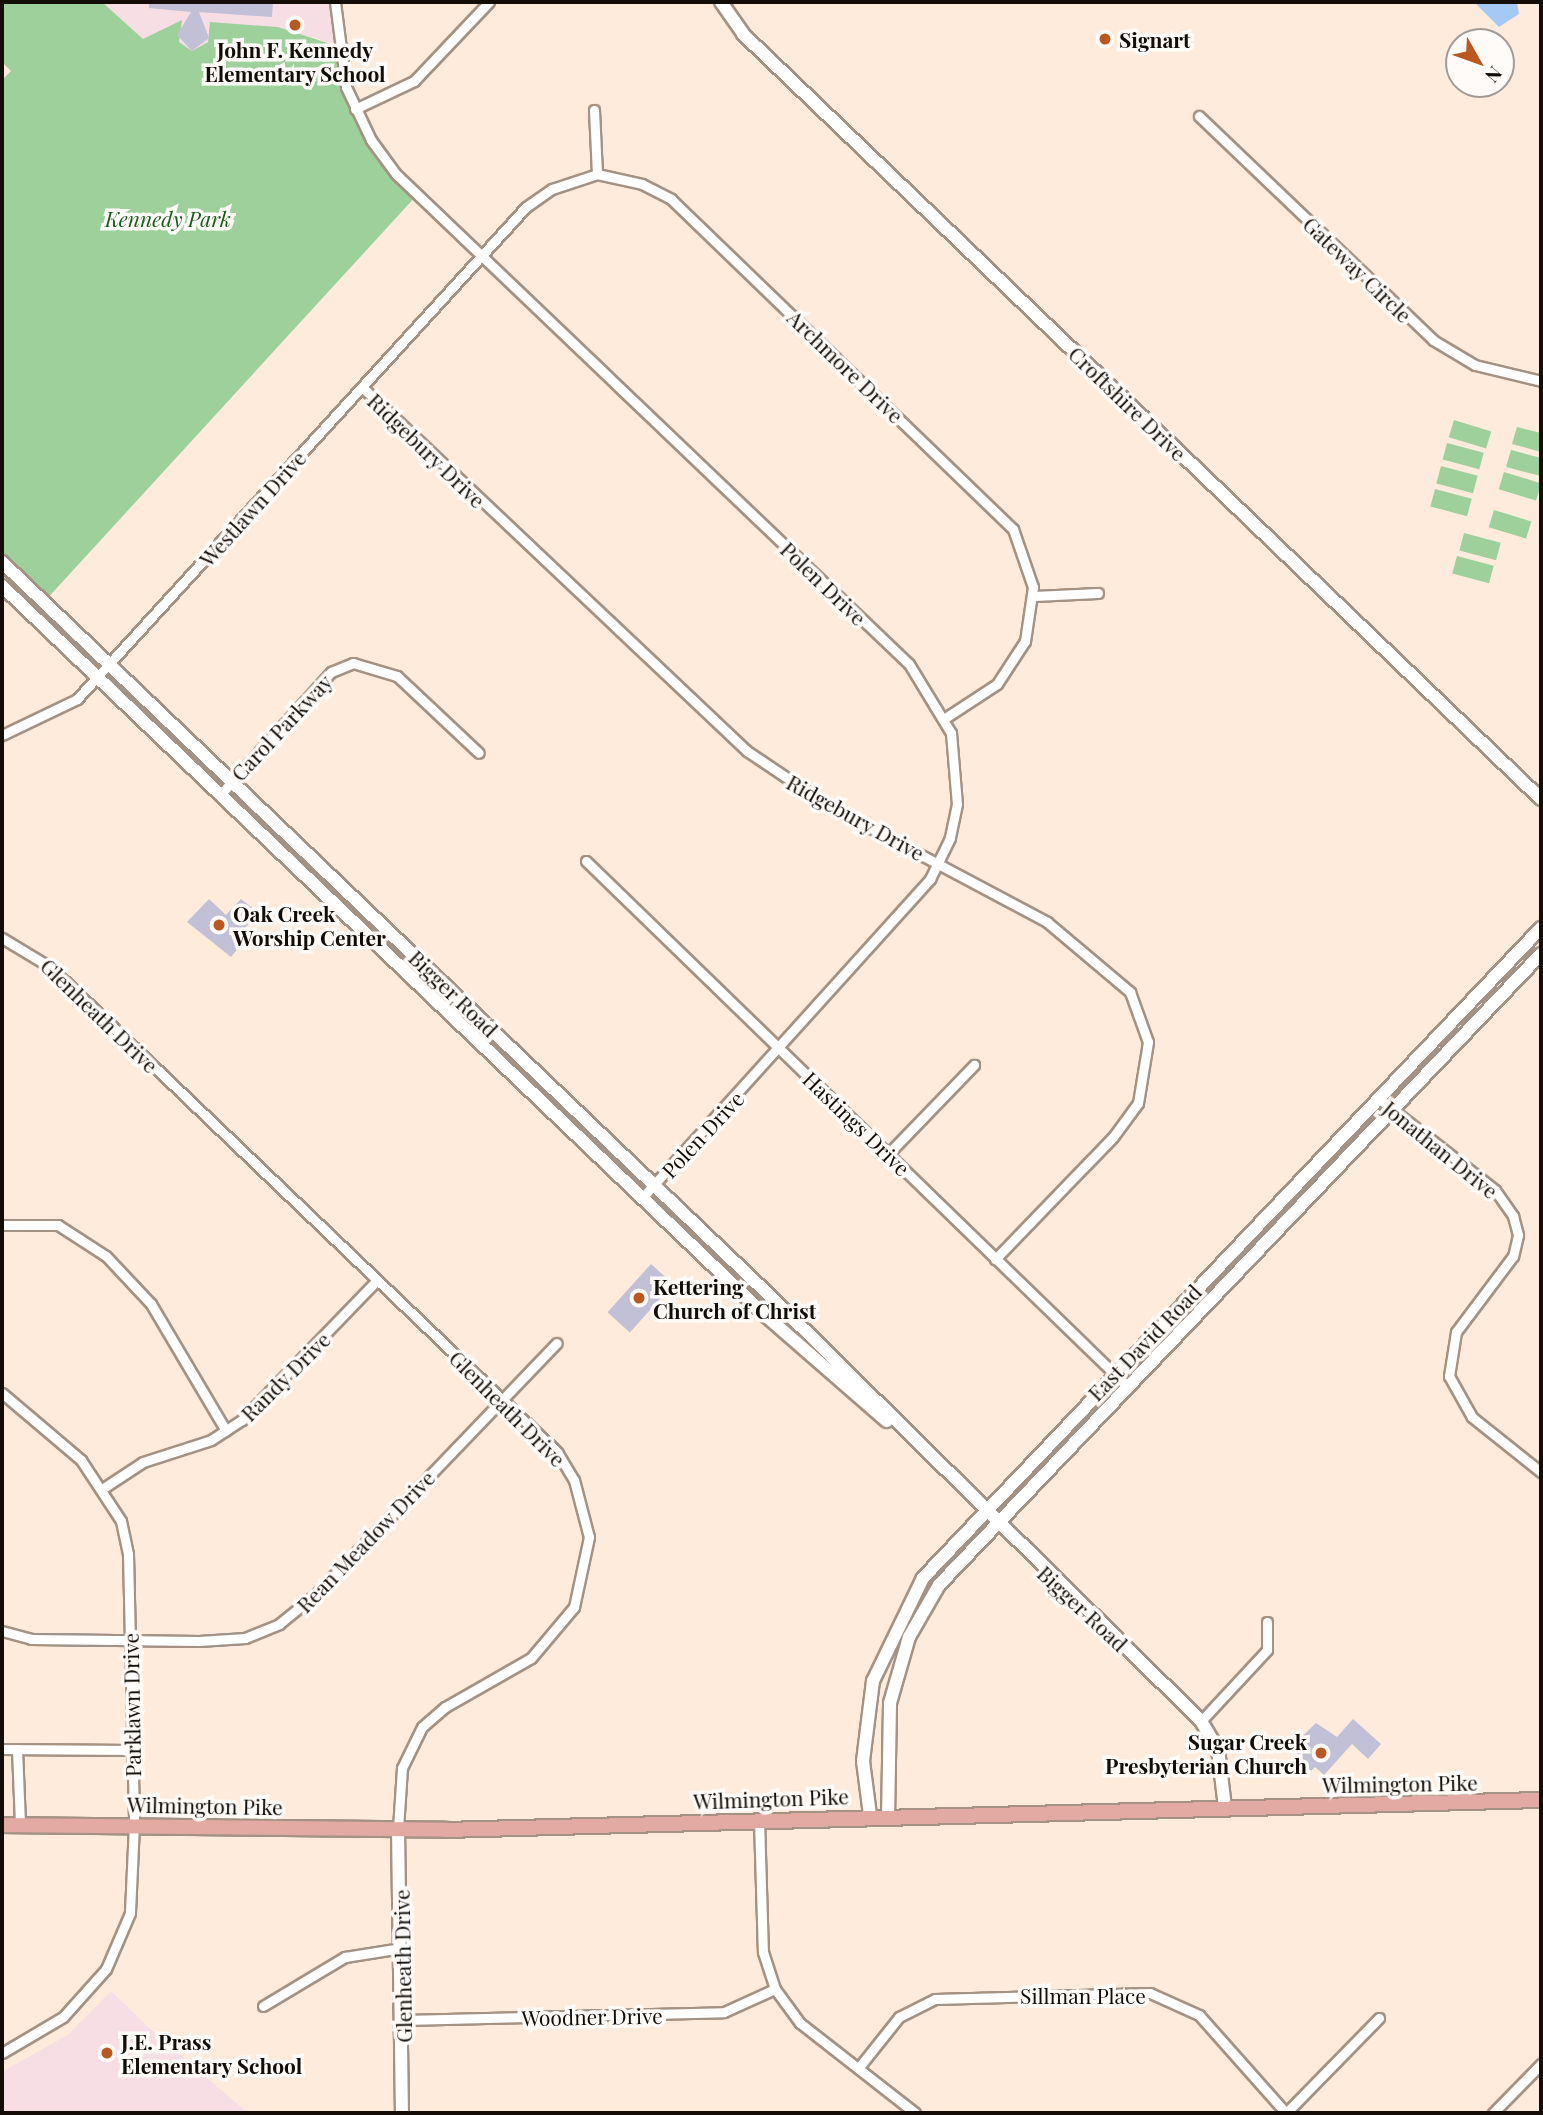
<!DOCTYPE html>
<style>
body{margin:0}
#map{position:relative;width:1543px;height:2115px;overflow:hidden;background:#feebdb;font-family:"Playfair Display",serif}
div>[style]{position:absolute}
.education>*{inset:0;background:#f7dde4}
.green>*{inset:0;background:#9ed09c;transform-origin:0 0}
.water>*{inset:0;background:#a5c9f5}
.building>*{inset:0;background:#c1c0d6;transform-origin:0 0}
.roads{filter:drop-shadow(2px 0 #a49284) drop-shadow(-2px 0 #a49284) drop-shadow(0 2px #a49284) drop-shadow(0 -2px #a49284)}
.street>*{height:9px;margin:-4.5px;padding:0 4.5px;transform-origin:4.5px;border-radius:4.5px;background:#fff}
.secondary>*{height:12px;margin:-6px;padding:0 6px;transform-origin:6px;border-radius:6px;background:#fff}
.primary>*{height:14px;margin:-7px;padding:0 7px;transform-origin:7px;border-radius:7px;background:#e3aaa4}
.dots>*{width:19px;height:19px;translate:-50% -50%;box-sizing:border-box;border:4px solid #fffbf8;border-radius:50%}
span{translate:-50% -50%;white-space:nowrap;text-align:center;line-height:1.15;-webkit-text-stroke:7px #fffbf8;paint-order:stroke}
.poi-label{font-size:21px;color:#130c07;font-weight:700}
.left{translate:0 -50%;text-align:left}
.right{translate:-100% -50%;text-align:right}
.park-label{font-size:21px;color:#175e1a;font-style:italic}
.street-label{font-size:21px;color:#130c07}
.frame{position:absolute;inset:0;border:4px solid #130c07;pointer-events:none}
.north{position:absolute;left:1445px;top:28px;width:70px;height:70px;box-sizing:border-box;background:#fffbf8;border:2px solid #a19b98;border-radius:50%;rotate:130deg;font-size:19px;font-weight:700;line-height:28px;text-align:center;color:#130c07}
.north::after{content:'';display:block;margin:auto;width:24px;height:32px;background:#bb5822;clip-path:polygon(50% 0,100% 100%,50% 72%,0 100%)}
</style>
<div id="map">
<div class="education">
<div style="clip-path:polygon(102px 2px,335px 2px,337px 46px,314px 37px,209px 29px,208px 42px,192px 51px,179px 42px,180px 25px,143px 39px)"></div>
<div style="clip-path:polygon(111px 1991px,147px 2026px,248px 2113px,2px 2113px,2px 2072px,69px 2034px)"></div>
</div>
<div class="green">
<div style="clip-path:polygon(2px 2px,102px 2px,143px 39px,182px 20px,179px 42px,192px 51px,208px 42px,210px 22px,278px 27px,337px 46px,371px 140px,417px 195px,44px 602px,2px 562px,2px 80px,11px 71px,2px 62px)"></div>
<div style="left:1454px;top:420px;width:39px;height:18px;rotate:17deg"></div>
<div style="clip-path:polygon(1517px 427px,1541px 433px,1541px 452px,1512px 444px)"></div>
<div style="left:1447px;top:443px;width:38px;height:17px;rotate:15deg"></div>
<div style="clip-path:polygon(1511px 450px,1541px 458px,1541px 476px,1506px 467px)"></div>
<div style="left:1441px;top:466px;width:38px;height:18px;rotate:15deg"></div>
<div style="left:1504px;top:472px;width:39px;height:18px;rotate:17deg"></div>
<div style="left:1435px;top:489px;width:38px;height:18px;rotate:15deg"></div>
<div style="left:1494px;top:510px;width:39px;height:18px;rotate:17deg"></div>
<div style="left:1464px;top:533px;width:38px;height:18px;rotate:15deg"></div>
<div style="left:1457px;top:556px;width:38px;height:18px;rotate:15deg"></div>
</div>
<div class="water">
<div style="clip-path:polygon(1517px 2px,1519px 14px,1499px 27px,1476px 4px)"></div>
</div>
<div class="building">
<div style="clip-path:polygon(149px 2px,273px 2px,272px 17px,199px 12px,209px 38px,192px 51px,177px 35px,191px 12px,149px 8px)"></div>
<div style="clip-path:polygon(209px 899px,226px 915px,241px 899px,259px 913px,239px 934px,244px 941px,231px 957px,187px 922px)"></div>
<div style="left:651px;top:1264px;width:30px;height:65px;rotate:42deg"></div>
<div style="clip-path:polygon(1353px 1719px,1381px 1744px,1368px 1759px,1352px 1744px,1324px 1775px,1315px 1767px,1311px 1771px,1291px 1747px,1316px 1723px,1337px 1737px)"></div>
</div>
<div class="roads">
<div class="street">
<div style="left:335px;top:2px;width:86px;rotate:82.6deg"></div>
<div style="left:346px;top:87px;width:59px;rotate:64.7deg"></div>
<div style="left:371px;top:140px;width:42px;rotate:53.7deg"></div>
<div style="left:396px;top:174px;width:709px;rotate:43.69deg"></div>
<div style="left:909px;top:664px;width:81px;rotate:58.7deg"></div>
<div style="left:951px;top:733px;width:71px;rotate:85.2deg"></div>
<div style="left:957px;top:804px;width:35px;rotate:102deg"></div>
<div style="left:950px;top:838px;width:46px;rotate:116deg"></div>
<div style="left:930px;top:879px;width:428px;rotate:132.1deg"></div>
<div style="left:355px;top:109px;width:65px;rotate:-25.4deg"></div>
<div style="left:414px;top:81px;width:109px;rotate:-46.5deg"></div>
<div style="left:594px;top:110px;width:64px;rotate:87.3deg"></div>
<div style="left:1199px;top:116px;width:324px;rotate:43.7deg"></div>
<div style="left:1433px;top:340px;width:49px;rotate:30.8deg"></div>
<div style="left:1475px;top:365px;width:68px;rotate:13.6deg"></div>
<div style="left:363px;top:388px;width:528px;rotate:43.39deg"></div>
<div style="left:747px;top:751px;width:99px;rotate:33.9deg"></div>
<div style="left:829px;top:806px;width:247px;rotate:28deg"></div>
<div style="left:1047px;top:922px;width:109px;rotate:40.1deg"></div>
<div style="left:1130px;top:992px;width:53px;rotate:70.2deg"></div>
<div style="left:1148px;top:1042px;width:62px;rotate:99.3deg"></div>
<div style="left:1138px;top:1103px;width:42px;rotate:126.3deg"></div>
<div style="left:1113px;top:1137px;width:170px;rotate:134deg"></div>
<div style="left:1034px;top:596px;width:64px;rotate:-2.7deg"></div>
<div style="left:2px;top:735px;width:83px;rotate:-25.6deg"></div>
<div style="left:77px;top:699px;width:666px;rotate:-47.62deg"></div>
<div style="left:526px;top:207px;width:32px;rotate:-35deg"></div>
<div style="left:552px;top:189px;width:47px;rotate:-18.4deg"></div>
<div style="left:597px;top:174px;width:46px;rotate:12.5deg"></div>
<div style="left:642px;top:184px;width:33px;rotate:27deg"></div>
<div style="left:671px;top:199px;width:475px;rotate:44deg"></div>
<div style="left:1013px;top:529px;width:61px;rotate:71deg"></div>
<div style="left:1033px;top:587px;width:55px;rotate:98.4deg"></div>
<div style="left:1025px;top:641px;width:51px;rotate:123.1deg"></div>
<div style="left:997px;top:684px;width:62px;rotate:146.8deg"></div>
<div style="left:220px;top:795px;width:166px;rotate:-47.9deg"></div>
<div style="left:331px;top:672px;width:24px;rotate:-22deg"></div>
<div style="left:353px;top:663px;width:46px;rotate:16.5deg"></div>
<div style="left:397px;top:676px;width:112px;rotate:43.2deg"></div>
<div style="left:586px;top:861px;width:754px;rotate:44.14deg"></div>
<div style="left:2px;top:938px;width:56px;rotate:31.1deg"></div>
<div style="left:50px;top:967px;width:702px;rotate:43.73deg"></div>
<div style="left:557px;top:1452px;width:33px;rotate:59deg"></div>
<div style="left:574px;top:1480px;width:59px;rotate:75.3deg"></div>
<div style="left:589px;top:1537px;width:72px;rotate:102.1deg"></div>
<div style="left:574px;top:1607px;width:67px;rotate:130.1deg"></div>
<div style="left:531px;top:1658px;width:99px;rotate:150.3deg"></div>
<div style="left:445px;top:1707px;width:30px;rotate:139deg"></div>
<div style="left:422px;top:1727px;width:46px;rotate:116deg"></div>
<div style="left:402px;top:1768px;width:61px;rotate:93.8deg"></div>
<div style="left:1378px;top:1098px;width:149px;rotate:38.2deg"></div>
<div style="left:1495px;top:1190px;width:32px;rotate:55deg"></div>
<div style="left:1513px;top:1216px;width:20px;rotate:75deg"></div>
<div style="left:1518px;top:1235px;width:22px;rotate:103deg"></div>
<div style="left:1513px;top:1256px;width:95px;rotate:126.9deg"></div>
<div style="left:1456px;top:1332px;width:45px;rotate:99deg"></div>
<div style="left:1449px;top:1376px;width:47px;rotate:60.7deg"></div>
<div style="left:1472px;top:1417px;width:88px;rotate:38.6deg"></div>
<div style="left:888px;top:1154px;width:124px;rotate:-46deg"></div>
<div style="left:2px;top:1225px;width:56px"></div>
<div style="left:58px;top:1225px;width:57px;rotate:32.9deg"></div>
<div style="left:106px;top:1256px;width:66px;rotate:46.8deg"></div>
<div style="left:151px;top:1304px;width:147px;rotate:59.4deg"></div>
<div style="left:2px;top:1393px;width:104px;rotate:40.3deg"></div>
<div style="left:81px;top:1460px;width:73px;rotate:56.7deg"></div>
<div style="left:121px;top:1521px;width:34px;rotate:78deg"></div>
<div style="left:128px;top:1554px;width:270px;rotate:88.7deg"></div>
<div style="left:134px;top:1824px;width:89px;rotate:92.6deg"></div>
<div style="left:130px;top:1913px;width:61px;rotate:113.2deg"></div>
<div style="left:106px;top:1969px;width:64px;rotate:131.9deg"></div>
<div style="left:63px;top:2017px;width:71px;rotate:149.5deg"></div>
<div style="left:105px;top:1487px;width:45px;rotate:-33.3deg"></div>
<div style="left:143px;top:1462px;width:71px;rotate:-17.9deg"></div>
<div style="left:211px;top:1440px;width:37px;rotate:-33deg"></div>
<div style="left:242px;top:1420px;width:194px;rotate:-46deg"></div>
<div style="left:2px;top:1631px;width:30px;rotate:15deg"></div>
<div style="left:31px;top:1639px;width:168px;rotate:0.7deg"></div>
<div style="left:199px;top:1641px;width:46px;rotate:-3.7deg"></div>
<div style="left:245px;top:1638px;width:37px;rotate:-22deg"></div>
<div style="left:279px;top:1624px;width:46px;rotate:-38.9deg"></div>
<div style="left:315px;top:1595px;width:349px;rotate:-46.2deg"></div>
<div style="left:1201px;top:1721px;width:97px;rotate:-47.1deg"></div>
<div style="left:1267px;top:1650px;width:28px;rotate:-90deg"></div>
<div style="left:2px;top:1749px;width:130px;rotate:0.4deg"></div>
<div style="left:17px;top:1749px;width:76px;rotate:87.7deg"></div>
<div style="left:759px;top:1820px;width:132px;rotate:88.3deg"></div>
<div style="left:763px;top:1952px;width:39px;rotate:72deg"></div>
<div style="left:775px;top:1989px;width:42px;rotate:53.7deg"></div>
<div style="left:800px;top:2023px;width:146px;rotate:38deg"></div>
<div style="left:263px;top:2006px;width:96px;rotate:-30.9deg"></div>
<div style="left:345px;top:1957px;width:57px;rotate:-9.1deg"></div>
<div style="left:404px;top:2020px;width:320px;rotate:-1.4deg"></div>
<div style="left:724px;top:2012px;width:56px;rotate:-24.3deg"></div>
<div style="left:860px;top:2066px;width:63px;rotate:-51.5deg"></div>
<div style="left:899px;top:2017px;width:40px;rotate:-26.6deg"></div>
<div style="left:935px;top:1999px;width:215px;rotate:-1.6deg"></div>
<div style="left:1150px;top:1993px;width:54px;rotate:24.2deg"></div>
<div style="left:1199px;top:2015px;width:131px;rotate:48.4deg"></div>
<div style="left:1286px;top:2113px;width:133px;rotate:-45.6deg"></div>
<div style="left:1493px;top:2113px;width:69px;rotate:-45.6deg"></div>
</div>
<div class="secondary">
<div style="left:721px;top:2px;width:39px;rotate:55deg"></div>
<div style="left:743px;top:34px;width:1105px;rotate:43.79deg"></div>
<div style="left:2px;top:562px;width:1057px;rotate:43.7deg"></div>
<div style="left:766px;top:1292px;width:611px;rotate:44.6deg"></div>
<div style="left:1201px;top:1721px;width:33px;rotate:59deg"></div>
<div style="left:1218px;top:1749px;width:59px;rotate:83.2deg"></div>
<div style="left:2px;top:586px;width:1057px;rotate:43.7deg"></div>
<div style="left:766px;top:1316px;width:160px;rotate:41deg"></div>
<div style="left:870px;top:1815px;width:54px;rotate:-97.4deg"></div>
<div style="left:863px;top:1761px;width:81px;rotate:-82.9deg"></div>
<div style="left:873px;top:1681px;width:114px;rotate:-64.1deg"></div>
<div style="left:923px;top:1578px;width:897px;rotate:-46.45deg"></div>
<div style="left:888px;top:1819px;width:116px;rotate:-89deg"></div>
<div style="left:890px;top:1703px;width:69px;rotate:-73.9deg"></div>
<div style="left:909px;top:1637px;width:60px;rotate:-60deg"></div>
<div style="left:939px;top:1585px;width:872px;rotate:-46.35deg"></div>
<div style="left:398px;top:1829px;width:284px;rotate:89.2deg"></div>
</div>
<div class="primary">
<div style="left:2px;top:1825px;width:443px;rotate:0.6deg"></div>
<div style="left:445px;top:1830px;width:1096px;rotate:-1.57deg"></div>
</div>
</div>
<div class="dots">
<div style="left:295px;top:25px;background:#bb5822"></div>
<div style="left:1105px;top:39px;background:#bb5822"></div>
<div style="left:219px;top:925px;background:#bb5822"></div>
<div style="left:639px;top:1298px;background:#bb5822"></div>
<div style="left:1321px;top:1753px;background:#bb5822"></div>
<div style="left:107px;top:2053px;background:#bb5822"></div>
</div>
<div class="poi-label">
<span class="left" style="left:1119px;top:39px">Signart</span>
<span style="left:295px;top:61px">John F. Kennedy<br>Elementary School</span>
<span class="left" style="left:233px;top:925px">Oak Creek<br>Worship Center</span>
<span class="left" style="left:653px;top:1298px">Kettering<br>Church of Christ</span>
<span class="right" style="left:1307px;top:1753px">Sugar Creek<br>Presbyterian Church</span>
<span class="left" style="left:121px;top:2053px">J.E. Prass<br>Elementary School</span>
</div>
<div class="park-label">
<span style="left:168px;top:218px">Kennedy Park</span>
</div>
<div class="street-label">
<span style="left:1358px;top:269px;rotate:44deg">Gateway Circle</span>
<span style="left:846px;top:366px;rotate:44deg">Archmore Drive</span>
<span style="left:1128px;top:403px;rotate:44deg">Croftshire Drive</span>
<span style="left:427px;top:450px;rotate:44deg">Ridgebury Drive</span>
<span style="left:252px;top:508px;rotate:-48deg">Westlawn Drive</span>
<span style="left:824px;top:583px;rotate:44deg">Polen Drive</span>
<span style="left:281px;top:727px;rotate:-47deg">Carol Parkway</span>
<span style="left:856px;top:817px;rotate:29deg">Ridgebury Drive</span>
<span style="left:454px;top:993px;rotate:44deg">Bigger Road</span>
<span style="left:100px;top:1015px;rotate:44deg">Glenheath Drive</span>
<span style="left:857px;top:1123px;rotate:44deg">Hastings Drive</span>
<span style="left:702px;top:1134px;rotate:-47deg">Polen Drive</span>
<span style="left:1441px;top:1149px;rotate:39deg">Jonathan Drive</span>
<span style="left:1144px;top:1342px;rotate:-46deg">East David Road</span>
<span style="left:285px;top:1376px;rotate:-45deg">Randy Drive</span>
<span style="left:508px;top:1408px;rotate:45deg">Glenheath Drive</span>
<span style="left:365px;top:1541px;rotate:-46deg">Rean Meadow Drive</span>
<span style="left:1083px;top:1608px;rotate:43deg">Bigger Road</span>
<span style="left:131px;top:1705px;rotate:-91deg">Parklawn Drive</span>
<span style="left:1400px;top:1783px;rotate:-1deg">Wilmington Pike</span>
<span style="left:771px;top:1798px;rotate:-2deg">Wilmington Pike</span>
<span style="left:205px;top:1805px;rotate:1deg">Wilmington Pike</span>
<span style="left:402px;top:1966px;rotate:-91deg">Glenheath Drive</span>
<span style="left:1083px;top:1995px">Sillman Place</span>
<span style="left:592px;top:2016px;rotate:-1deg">Woodner Drive</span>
</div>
<div class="frame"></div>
<div class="north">N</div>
</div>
